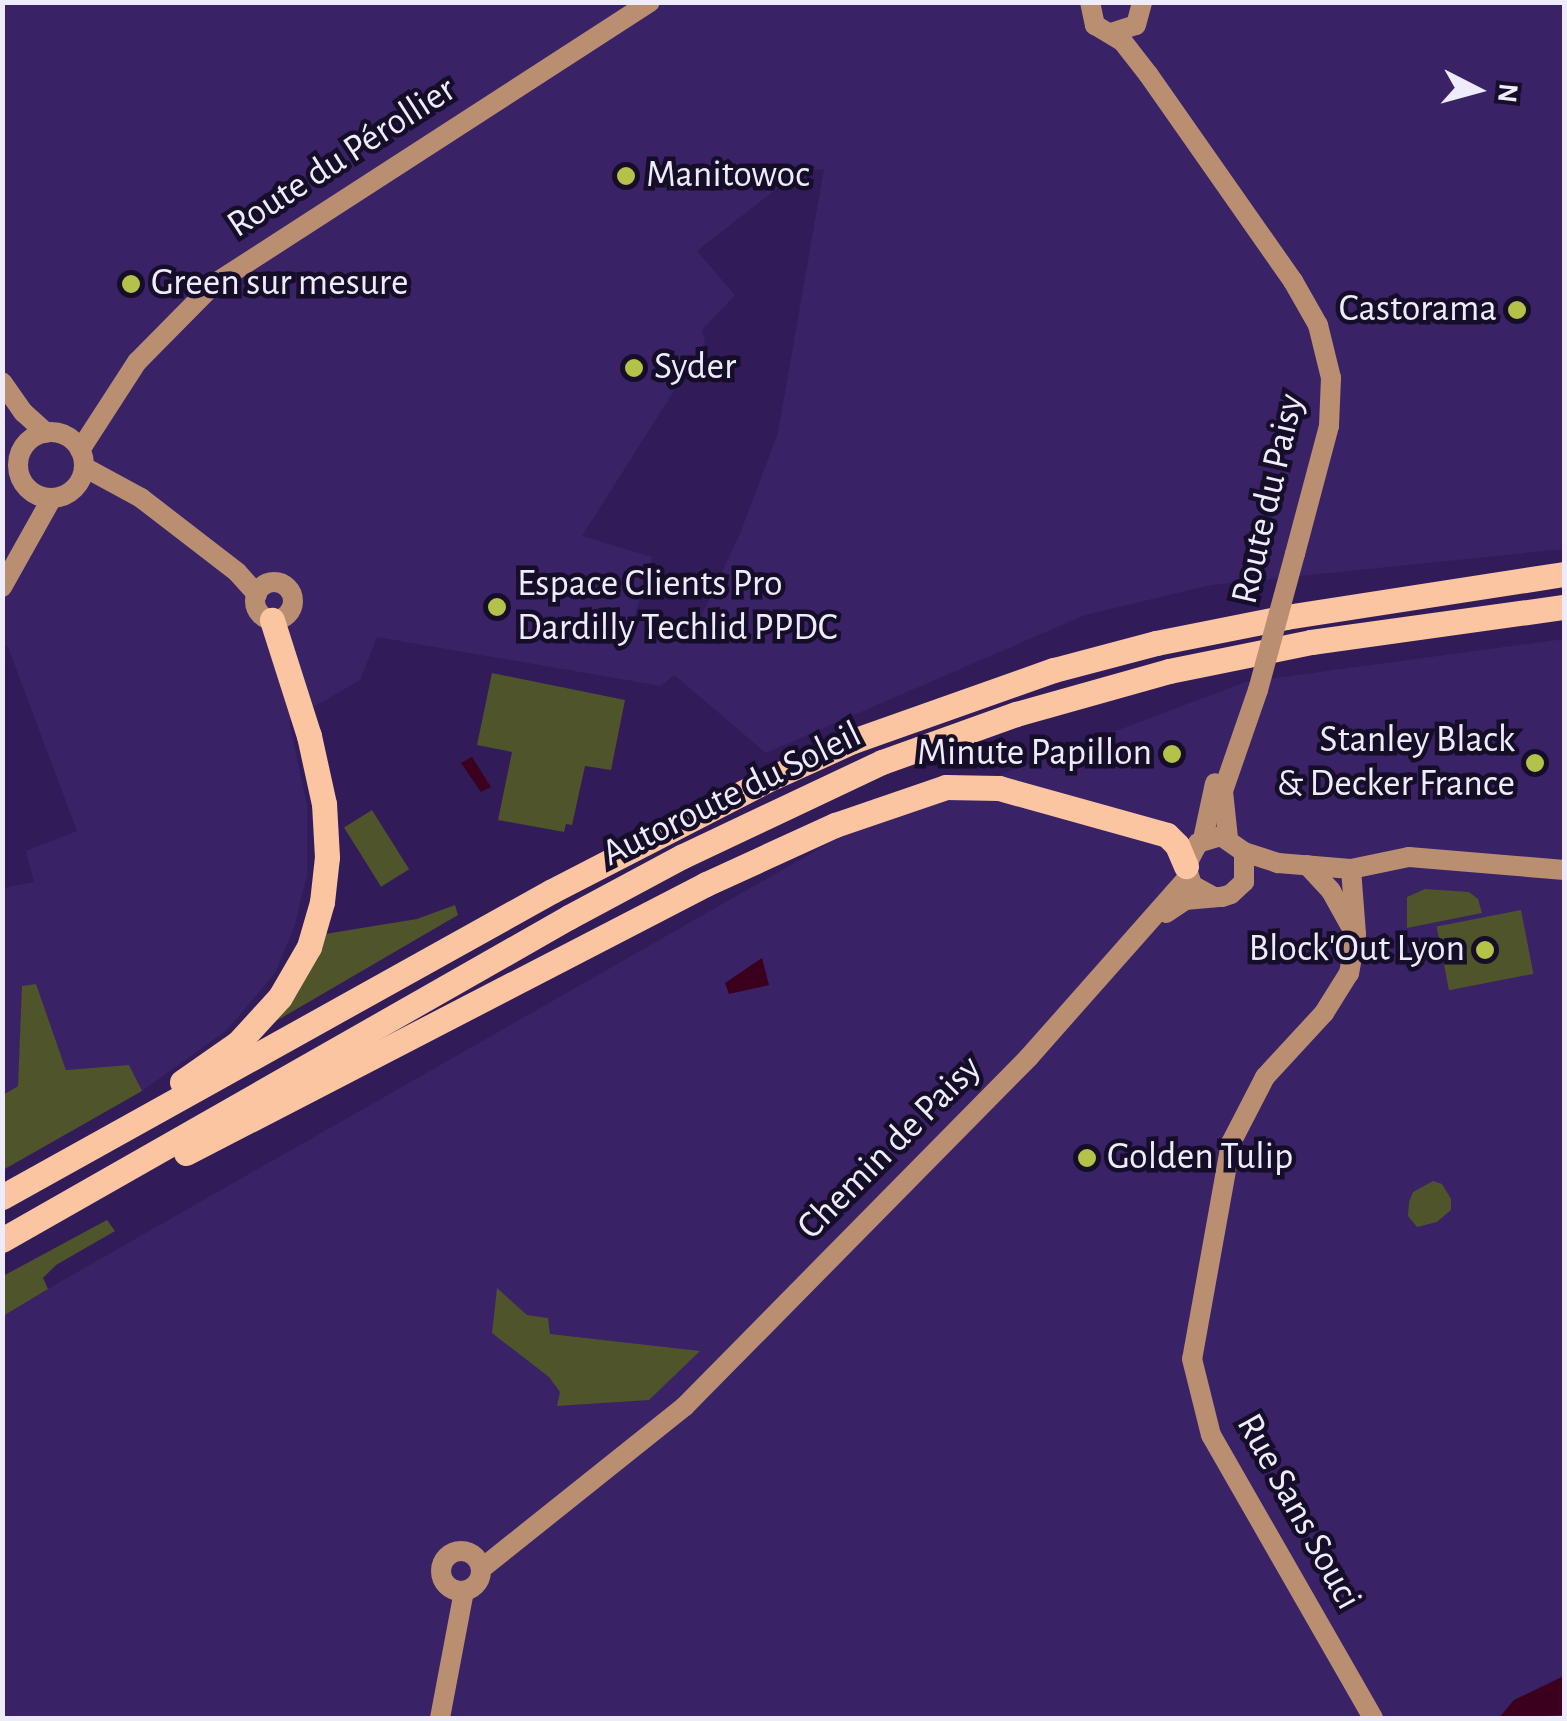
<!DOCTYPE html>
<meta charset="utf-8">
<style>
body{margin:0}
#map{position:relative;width:1567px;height:1721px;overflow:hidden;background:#311c59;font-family:"Alegreya Sans",sans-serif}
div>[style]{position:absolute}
.built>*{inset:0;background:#392266}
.green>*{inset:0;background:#4f542b;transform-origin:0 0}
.water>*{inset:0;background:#3a001e}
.secondary>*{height:20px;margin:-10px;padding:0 10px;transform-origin:10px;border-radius:10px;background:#b98e71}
.secondary>.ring{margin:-10px;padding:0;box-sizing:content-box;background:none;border:20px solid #b98e71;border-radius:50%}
.highway>*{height:25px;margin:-12.5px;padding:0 12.5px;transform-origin:12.5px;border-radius:12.5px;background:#fbc5a2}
.secondary-bridge>*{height:20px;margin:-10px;padding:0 10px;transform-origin:10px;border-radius:10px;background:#b98e71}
.dots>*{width:28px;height:28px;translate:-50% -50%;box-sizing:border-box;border:5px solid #160e29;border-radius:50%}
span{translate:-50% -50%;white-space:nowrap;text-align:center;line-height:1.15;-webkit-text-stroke:9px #160e29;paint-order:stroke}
.street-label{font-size:38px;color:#eeebfa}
.poi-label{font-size:38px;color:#eeebfa}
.left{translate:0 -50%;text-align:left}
.right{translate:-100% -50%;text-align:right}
.frame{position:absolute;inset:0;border:5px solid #eeebfa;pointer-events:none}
.north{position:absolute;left:1427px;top:40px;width:100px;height:100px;-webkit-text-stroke:8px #160e29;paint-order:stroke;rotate:96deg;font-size:28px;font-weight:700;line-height:40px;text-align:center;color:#eeebfa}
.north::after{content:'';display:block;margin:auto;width:35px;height:45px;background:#eeebfa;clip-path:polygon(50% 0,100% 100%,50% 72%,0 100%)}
</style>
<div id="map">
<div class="built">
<div style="clip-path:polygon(evenodd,3px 3px,1564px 3px,1564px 549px,1211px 585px,1085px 615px,766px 753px,674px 675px,661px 686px,377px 637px,360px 680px,289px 721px,307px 805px,307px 875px,294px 928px,275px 973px,227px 1030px,142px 1091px,129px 1065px,66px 1070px,36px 985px,23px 986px,18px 1086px,3px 1095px,3px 888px,34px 882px,26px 851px,77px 831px,8px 647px,3px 644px,3px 3px,824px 169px,778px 433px,739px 536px,692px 636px,634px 618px,652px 557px,582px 536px,705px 342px,702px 330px,735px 295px,697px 251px,798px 172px,824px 169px)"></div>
<div style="clip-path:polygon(1564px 639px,1564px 1718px,3px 1718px,2px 1315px,847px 833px,1245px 682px)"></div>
</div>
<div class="green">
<div style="clip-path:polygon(492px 673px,625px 700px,611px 770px,585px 766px,572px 825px,566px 824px,564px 832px,498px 820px,512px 752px,477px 745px)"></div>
<div style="left:372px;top:810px;width:70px;height:33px;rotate:58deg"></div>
<div style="clip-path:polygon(1425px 889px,1469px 892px,1478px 899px,1482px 913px,1407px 928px,1407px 897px)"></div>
<div style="clip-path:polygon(455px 905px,458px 915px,271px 1024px,325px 934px,417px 919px)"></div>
<div style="left:1521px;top:910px;width:65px;height:86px;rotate:79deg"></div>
<div style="clip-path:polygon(36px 984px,66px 1070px,129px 1065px,142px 1091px,3px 1170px,3px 1095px,18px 1086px,22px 986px)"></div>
<div style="clip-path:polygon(1433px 1181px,1442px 1184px,1451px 1199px,1451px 1210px,1437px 1222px,1417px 1227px,1408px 1216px,1409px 1202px,1413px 1192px)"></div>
<div style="clip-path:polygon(107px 1220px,115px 1231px,56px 1265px,43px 1278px,48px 1289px,3px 1316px,3px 1276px)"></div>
<div style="clip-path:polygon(497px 1288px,527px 1315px,548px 1318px,550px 1334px,700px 1351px,649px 1400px,557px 1406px,560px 1392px,549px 1377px,492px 1333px)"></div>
</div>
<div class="water">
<div style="clip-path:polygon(472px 757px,491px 787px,481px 792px,461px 763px)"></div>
<div style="clip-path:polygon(762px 958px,769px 985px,729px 994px,725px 983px)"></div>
<div style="clip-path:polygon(1564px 1676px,1564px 1715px,1499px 1718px,1514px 1700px)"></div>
</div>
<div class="secondary">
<div style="left:1090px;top:2px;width:24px;rotate:78deg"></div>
<div style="left:1095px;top:25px;width:33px;rotate:31deg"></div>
<div style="left:1123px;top:42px;width:41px;rotate:52deg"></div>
<div style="left:1148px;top:74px;width:253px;rotate:55deg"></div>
<div style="left:1293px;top:281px;width:51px;rotate:60.4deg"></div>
<div style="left:1318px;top:325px;width:55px;rotate:76.2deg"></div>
<div style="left:1331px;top:378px;width:48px;rotate:92.4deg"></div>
<div style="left:1329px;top:426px;width:132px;rotate:104.9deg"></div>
<div style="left:1111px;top:33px;width:26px;rotate:-18deg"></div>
<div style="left:1136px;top:25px;width:24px;rotate:-75deg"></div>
<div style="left:2px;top:382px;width:37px;rotate:55deg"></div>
<div style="left:23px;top:412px;width:31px;rotate:42deg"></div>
<div class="ring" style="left:18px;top:432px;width:46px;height:46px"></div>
<div style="left:80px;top:450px;width:105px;rotate:-57.1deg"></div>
<div style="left:137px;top:362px;width:110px;rotate:-45.4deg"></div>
<div style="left:214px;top:284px;width:519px;rotate:-32.89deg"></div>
<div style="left:84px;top:467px;width:65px;rotate:28.5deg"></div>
<div style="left:141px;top:498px;width:121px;rotate:37.6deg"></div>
<div style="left:237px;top:572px;width:30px;rotate:48deg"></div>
<div class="ring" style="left:255px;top:582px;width:18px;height:18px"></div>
<div style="left:2px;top:587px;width:102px;rotate:-60.7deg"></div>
<div style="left:1228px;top:838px;width:47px;rotate:-96.1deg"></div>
<div style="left:1223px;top:791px;width:107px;rotate:-70.9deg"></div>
<div style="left:1203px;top:839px;width:57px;rotate:-77.9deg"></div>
<div style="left:1244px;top:852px;width:36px;rotate:18deg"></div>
<div style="left:1278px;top:863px;width:73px;rotate:4.7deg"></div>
<div style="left:1351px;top:869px;width:59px;rotate:-11.7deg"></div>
<div style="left:1409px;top:857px;width:156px;rotate:4.8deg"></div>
<div style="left:1307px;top:865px;width:35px;rotate:47deg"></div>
<div style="left:1331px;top:891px;width:38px;rotate:61deg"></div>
<div style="left:1351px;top:869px;width:65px;rotate:85.6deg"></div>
<div style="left:1356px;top:934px;width:40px;rotate:100deg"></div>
<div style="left:1349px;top:973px;width:47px;rotate:122deg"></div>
<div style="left:1324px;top:1013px;width:87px;rotate:132.7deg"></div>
<div style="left:1265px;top:1077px;width:74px;rotate:117.3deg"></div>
<div style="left:1231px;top:1143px;width:219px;rotate:100.2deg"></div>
<div style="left:1192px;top:1359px;width:78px;rotate:76deg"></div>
<div style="left:1211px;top:1435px;width:326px;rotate:60.2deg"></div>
<div style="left:1166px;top:913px;width:23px;rotate:-34deg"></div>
<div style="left:1185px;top:900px;width:37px;rotate:-5deg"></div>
<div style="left:1222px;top:897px;width:9px;rotate:-18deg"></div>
<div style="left:1231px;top:894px;width:18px;rotate:-43deg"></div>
<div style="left:1244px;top:882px;width:30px;rotate:-90deg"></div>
<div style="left:1244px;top:852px;width:28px;rotate:-145deg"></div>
<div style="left:1221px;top:836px;width:24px;rotate:163deg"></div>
<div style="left:1198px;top:843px;width:26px;rotate:118deg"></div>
<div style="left:1186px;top:866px;width:20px;rotate:72deg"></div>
<div style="left:1192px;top:885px;width:25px;rotate:29deg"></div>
<div class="ring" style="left:441px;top:1551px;width:20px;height:20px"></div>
<div style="left:481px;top:1569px;width:260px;rotate:-38.6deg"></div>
<div style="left:684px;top:1407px;width:491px;rotate:-45.4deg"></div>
<div style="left:1029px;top:1057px;width:240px;rotate:-48.5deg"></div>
<div style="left:440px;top:1718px;width:129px;rotate:-79.3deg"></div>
</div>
<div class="highway">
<div style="left:182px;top:1082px;width:68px;rotate:-34.9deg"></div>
<div style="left:238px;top:1043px;width:62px;rotate:-47.6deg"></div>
<div style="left:280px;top:997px;width:58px;rotate:-59.9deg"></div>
<div style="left:309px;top:947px;width:47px;rotate:-73.9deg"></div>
<div style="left:322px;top:902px;width:45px;rotate:-83.7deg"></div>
<div style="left:327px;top:857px;width:53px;rotate:-93.2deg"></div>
<div style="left:324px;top:804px;width:70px;rotate:-102.4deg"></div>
<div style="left:309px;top:736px;width:122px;rotate:-107.7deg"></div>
<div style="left:186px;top:1153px;width:585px;rotate:-27.35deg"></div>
<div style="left:706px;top:884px;width:142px;rotate:-24.6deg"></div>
<div style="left:835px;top:825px;width:117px;rotate:-18.9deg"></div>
<div style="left:946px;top:787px;width:53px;rotate:1.1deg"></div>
<div style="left:999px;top:788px;width:174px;rotate:15.6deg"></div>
<div style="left:1167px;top:835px;width:14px;rotate:45deg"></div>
<div style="left:1177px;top:845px;width:23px;rotate:67deg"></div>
<div style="left:2px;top:1197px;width:629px;rotate:-29.09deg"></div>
<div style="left:552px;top:891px;width:246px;rotate:-27.3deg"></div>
<div style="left:771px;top:778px;width:90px;rotate:-24.3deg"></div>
<div style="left:853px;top:741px;width:213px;rotate:-19.5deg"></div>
<div style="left:1054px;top:670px;width:106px;rotate:-14.8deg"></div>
<div style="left:1156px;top:643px;width:133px;rotate:-11.3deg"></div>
<div style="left:1286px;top:617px;width:281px;rotate:-8.8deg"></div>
<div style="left:2px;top:1240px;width:653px;rotate:-29.67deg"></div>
<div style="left:569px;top:917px;width:129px;rotate:-28.2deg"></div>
<div style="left:683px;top:856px;width:220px;rotate:-25.3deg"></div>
<div style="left:882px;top:762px;width:142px;rotate:-19.7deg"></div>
<div style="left:1016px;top:714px;width:159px;rotate:-15.7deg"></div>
<div style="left:1169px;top:671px;width:145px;rotate:-11.5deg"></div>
<div style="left:1311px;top:642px;width:255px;rotate:-7.9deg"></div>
</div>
<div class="secondary-bridge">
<div style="left:1258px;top:690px;width:141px;rotate:-74.8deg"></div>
</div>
<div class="dots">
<div style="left:626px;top:176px;background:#b5c249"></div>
<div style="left:131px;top:284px;background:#b5c249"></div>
<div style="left:1517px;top:310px;background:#b5c249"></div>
<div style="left:634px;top:368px;background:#b5c249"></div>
<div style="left:497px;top:607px;background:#b5c249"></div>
<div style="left:1172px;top:754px;background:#b5c249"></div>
<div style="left:1535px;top:763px;background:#b5c249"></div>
<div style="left:1485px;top:950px;background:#b5c249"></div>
<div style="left:1087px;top:1158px;background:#b5c249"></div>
</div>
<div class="street-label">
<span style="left:342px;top:158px;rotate:-33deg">Route du Pérollier</span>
<span style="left:1269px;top:499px;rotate:-77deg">Route du Paisy</span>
<span style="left:732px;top:795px;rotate:-26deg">Autoroute du Soleil</span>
<span style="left:890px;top:1148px;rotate:-45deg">Chemin de Paisy</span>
<span style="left:1298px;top:1512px;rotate:61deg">Rue Sans Souci</span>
</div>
<div class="poi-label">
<span class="left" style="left:646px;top:176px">Manitowoc</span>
<span class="left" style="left:151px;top:284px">Green sur mesure</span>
<span class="right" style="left:1497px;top:310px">Castorama</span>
<span class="left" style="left:654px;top:368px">Syder</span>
<span class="left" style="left:517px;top:607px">Espace Clients Pro<br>Dardilly Techlid PPDC</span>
<span class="right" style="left:1515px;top:763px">Stanley Black<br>&amp; Decker France</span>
<span class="right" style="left:1152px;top:754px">Minute Papillon</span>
<span class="right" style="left:1465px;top:950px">Block'Out Lyon</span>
<span class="left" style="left:1107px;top:1158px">Golden Tulip</span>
</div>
<div class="frame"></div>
<div class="north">N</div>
</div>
